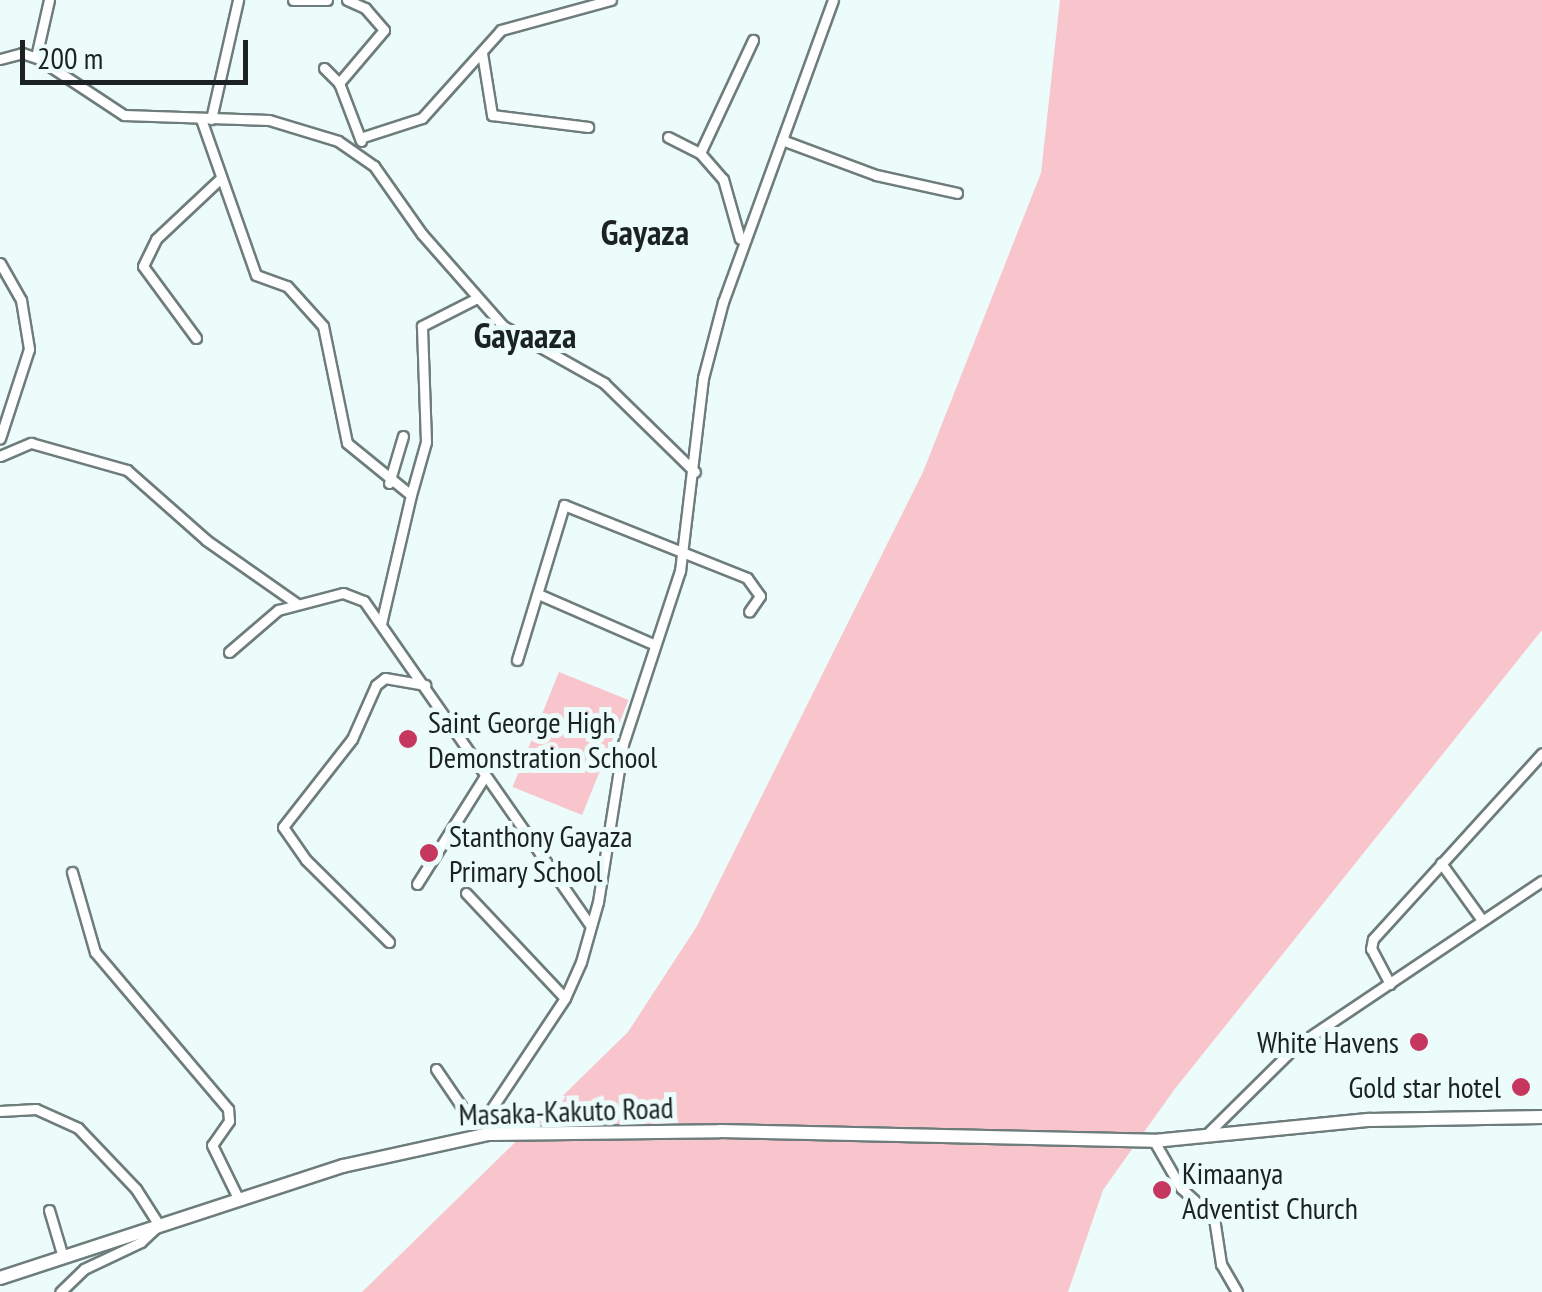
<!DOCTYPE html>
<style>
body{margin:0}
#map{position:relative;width:1542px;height:1292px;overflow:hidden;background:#ebfcfb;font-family:"PT Sans Narrow",sans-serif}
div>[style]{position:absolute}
.green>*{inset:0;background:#f9c5cc;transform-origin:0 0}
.roads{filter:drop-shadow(2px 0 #6e7d7b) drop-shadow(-2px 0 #6e7d7b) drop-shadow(0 2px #6e7d7b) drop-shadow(0 -2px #6e7d7b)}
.minor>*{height:9px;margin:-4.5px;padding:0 4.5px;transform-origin:4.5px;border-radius:4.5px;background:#fff}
.highway>*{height:12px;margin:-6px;padding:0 6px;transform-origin:6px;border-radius:6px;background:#fff}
.dots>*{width:28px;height:28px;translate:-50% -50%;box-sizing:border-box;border:5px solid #ebfcfb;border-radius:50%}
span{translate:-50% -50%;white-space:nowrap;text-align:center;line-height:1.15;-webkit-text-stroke:10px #ebfcfb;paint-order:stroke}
.poi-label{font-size:30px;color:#1c2222}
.left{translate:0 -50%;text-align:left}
.right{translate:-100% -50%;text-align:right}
.street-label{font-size:30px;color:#1c2222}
.quarter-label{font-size:35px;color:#1c2222;font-weight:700}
.scale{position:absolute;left:20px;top:40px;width:228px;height:45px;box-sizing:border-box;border:5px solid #1c2222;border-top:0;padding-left:12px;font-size:30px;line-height:35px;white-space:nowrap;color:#1c2222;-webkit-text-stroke:8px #ebfcfb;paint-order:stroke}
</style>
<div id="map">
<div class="green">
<div style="clip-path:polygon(1060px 0,1542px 0,1542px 630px,1174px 1090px,1103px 1190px,1068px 1292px,362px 1292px,628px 1032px,697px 926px,923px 472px,1041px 173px)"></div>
<div style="left:559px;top:672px;width:75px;height:124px;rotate:22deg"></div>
</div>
<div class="roads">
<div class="minor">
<div style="left:293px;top:0;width:34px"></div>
<div style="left:347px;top:0;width:20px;rotate:24deg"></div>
<div style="left:365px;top:8px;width:29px;rotate:49deg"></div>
<div style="left:384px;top:30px;width:70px;rotate:130.3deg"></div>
<div style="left:339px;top:83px;width:62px;rotate:69.2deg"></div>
<div style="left:482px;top:53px;width:63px;rotate:80.8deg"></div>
<div style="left:492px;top:115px;width:97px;rotate:7.1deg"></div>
<div style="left:36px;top:57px;width:58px;rotate:-77.2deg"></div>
<div style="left:0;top:59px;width:23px;rotate:-15deg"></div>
<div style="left:22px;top:53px;width:18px;rotate:19deg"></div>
<div style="left:39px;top:59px;width:102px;rotate:33.4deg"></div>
<div style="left:124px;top:115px;width:145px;rotate:2deg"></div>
<div style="left:269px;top:120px;width:72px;rotate:16.9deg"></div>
<div style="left:338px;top:141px;width:44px;rotate:34.8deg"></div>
<div style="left:374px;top:166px;width:83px;rotate:54.8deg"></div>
<div style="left:422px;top:234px;width:123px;rotate:48.6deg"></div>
<div style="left:503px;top:326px;width:116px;rotate:29.4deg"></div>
<div style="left:604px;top:383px;width:127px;rotate:44.4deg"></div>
<div style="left:324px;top:68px;width:21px;rotate:45deg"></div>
<div style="left:201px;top:119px;width:165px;rotate:70.6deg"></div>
<div style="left:256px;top:275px;width:33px;rotate:20deg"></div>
<div style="left:287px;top:286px;width:54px;rotate:48deg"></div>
<div style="left:323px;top:326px;width:119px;rotate:78.4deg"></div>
<div style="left:347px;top:443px;width:82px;rotate:39.1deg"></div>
<div style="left:411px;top:495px;width:132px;rotate:103.1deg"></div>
<div style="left:211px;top:119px;width:122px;rotate:-77.2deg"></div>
<div style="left:668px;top:137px;width:36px;rotate:27deg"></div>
<div style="left:700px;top:153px;width:35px;rotate:49deg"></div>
<div style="left:723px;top:179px;width:62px;rotate:74.2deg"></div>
<div style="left:360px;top:138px;width:65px;rotate:-17.9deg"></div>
<div style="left:422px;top:118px;width:118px;rotate:-48.1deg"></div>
<div style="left:501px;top:30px;width:114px;rotate:-15.3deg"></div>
<div style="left:782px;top:140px;width:100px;rotate:20.4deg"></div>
<div style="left:876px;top:175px;width:83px;rotate:12.5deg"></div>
<div style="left:700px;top:153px;width:125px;rotate:-64.9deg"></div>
<div style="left:0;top:263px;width:43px;rotate:60.4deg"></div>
<div style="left:21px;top:300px;width:50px;rotate:80.7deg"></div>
<div style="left:29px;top:349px;width:94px;rotate:108deg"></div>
<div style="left:196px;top:338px;width:89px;rotate:-126.4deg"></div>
<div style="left:143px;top:266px;width:30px;rotate:-64deg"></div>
<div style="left:156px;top:239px;width:89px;rotate:-43.2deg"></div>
<div style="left:0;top:456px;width:34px;rotate:-23deg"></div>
<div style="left:31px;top:443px;width:100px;rotate:15.7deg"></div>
<div style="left:127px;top:470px;width:106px;rotate:41.5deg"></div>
<div style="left:206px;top:540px;width:110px;rotate:35deg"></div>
<div style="left:389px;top:483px;width:49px;rotate:-73.4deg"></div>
<div style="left:411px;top:495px;width:55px;rotate:-74.2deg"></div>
<div style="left:426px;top:442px;width:116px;rotate:-92deg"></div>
<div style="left:422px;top:326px;width:59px;rotate:-27deg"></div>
<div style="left:538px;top:594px;width:125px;rotate:23.5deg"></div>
<div style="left:229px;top:652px;width:65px;rotate:-40.6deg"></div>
<div style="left:278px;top:610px;width:67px;rotate:-14.7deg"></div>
<div style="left:343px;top:593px;width:22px;rotate:21deg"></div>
<div style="left:364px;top:601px;width:396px;rotate:55.1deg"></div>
<div style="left:517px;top:660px;width:162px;rotate:-73.1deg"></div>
<div style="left:564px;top:505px;width:197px;rotate:21.7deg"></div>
<div style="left:747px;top:578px;width:22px;rotate:54deg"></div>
<div style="left:760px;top:596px;width:19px;rotate:125deg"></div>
<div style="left:1441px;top:863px;width:70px;rotate:54.3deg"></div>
<div style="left:72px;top:872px;width:83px;rotate:74deg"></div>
<div style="left:95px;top:952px;width:206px;rotate:49.7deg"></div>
<div style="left:228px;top:1109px;width:12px;rotate:85deg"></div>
<div style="left:229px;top:1121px;width:29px;rotate:125deg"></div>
<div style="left:212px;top:1145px;width:61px;rotate:63.9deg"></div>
<div style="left:417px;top:884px;width:128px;rotate:-57.8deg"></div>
<div style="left:466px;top:893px;width:144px;rotate:46.7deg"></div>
<div style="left:389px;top:942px;width:117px;rotate:-135.3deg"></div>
<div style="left:306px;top:860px;width:40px;rotate:-124.9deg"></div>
<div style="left:283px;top:827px;width:112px;rotate:-51.9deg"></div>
<div style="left:352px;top:739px;width:59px;rotate:-66deg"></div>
<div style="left:376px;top:685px;width:11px;rotate:-38deg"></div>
<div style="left:385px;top:678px;width:41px;rotate:9.9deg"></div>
<div style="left:1390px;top:984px;width:40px;rotate:-118deg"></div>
<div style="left:1371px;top:949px;width:10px;rotate:-79deg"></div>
<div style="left:1373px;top:939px;width:251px;rotate:-47.7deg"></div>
<div style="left:436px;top:1069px;width:53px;rotate:55.7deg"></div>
<div style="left:466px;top:1113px;width:22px;rotate:3deg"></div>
<div style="left:0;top:1111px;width:36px;rotate:-3deg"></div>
<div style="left:36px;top:1109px;width:46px;rotate:24.3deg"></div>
<div style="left:78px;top:1128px;width:84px;rotate:46.4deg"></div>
<div style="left:136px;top:1189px;width:43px;rotate:57.4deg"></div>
<div style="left:159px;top:1225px;width:25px;rotate:137deg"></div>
<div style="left:141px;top:1242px;width:63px;rotate:154.7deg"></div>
<div style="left:84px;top:1269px;width:33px;rotate:136deg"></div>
<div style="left:1208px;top:1133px;width:124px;rotate:-44.7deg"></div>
<div style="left:1296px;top:1046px;width:296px;rotate:-33.9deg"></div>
<div style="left:489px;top:1134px;width:20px;rotate:-93deg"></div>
<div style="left:488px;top:1114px;width:139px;rotate:-56.4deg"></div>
<div style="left:565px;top:998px;width:39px;rotate:-66deg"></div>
<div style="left:581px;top:962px;width:62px;rotate:-74.2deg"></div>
<div style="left:598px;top:902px;width:160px;rotate:-81deg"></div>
<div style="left:623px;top:744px;width:182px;rotate:-71.8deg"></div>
<div style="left:680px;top:571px;width:194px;rotate:-83.2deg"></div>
<div style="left:703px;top:378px;width:79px;rotate:-75.3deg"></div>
<div style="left:723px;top:302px;width:321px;rotate:-70deg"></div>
<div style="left:1154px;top:1141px;width:54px;rotate:60.1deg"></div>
<div style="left:1181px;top:1188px;width:45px;rotate:42.3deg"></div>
<div style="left:1214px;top:1218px;width:47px;rotate:81.3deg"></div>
<div style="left:1221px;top:1264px;width:32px;rotate:60deg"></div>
<div style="left:49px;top:1210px;width:49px;rotate:73.4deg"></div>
</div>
<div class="highway">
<div style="left:0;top:1278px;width:361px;rotate:-18.1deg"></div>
<div style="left:343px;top:1166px;width:149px;rotate:-12.4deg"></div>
<div style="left:489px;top:1134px;width:231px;rotate:-0.7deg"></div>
<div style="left:720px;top:1131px;width:434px;rotate:1.3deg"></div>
<div style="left:1154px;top:1141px;width:217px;rotate:-5.6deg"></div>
<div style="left:1370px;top:1120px;width:172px;rotate:-1deg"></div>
</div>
</div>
<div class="dots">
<div style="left:408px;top:739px;background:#c6375f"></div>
<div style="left:429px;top:853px;background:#c6375f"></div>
<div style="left:1419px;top:1042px;background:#c6375f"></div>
<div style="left:1521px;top:1087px;background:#c6375f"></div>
<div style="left:1162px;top:1190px;background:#c6375f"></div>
</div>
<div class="poi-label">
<span class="left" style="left:428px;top:739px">Saint George High<br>Demonstration School</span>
<span class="left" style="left:449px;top:853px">Stanthony Gayaza<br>Primary School</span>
<span class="right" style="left:1399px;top:1042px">White Havens</span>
<span class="right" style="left:1501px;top:1087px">Gold star hotel</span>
<span class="left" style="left:1182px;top:1190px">Kimaanya<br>Adventist Church</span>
</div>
<div class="street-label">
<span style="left:566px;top:1111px;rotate:-2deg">Masaka-Kakuto Road</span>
</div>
<div class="quarter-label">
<span style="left:645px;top:232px">Gayaza</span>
<span style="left:525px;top:335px">Gayaaza</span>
</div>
<div class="scale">200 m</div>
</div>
